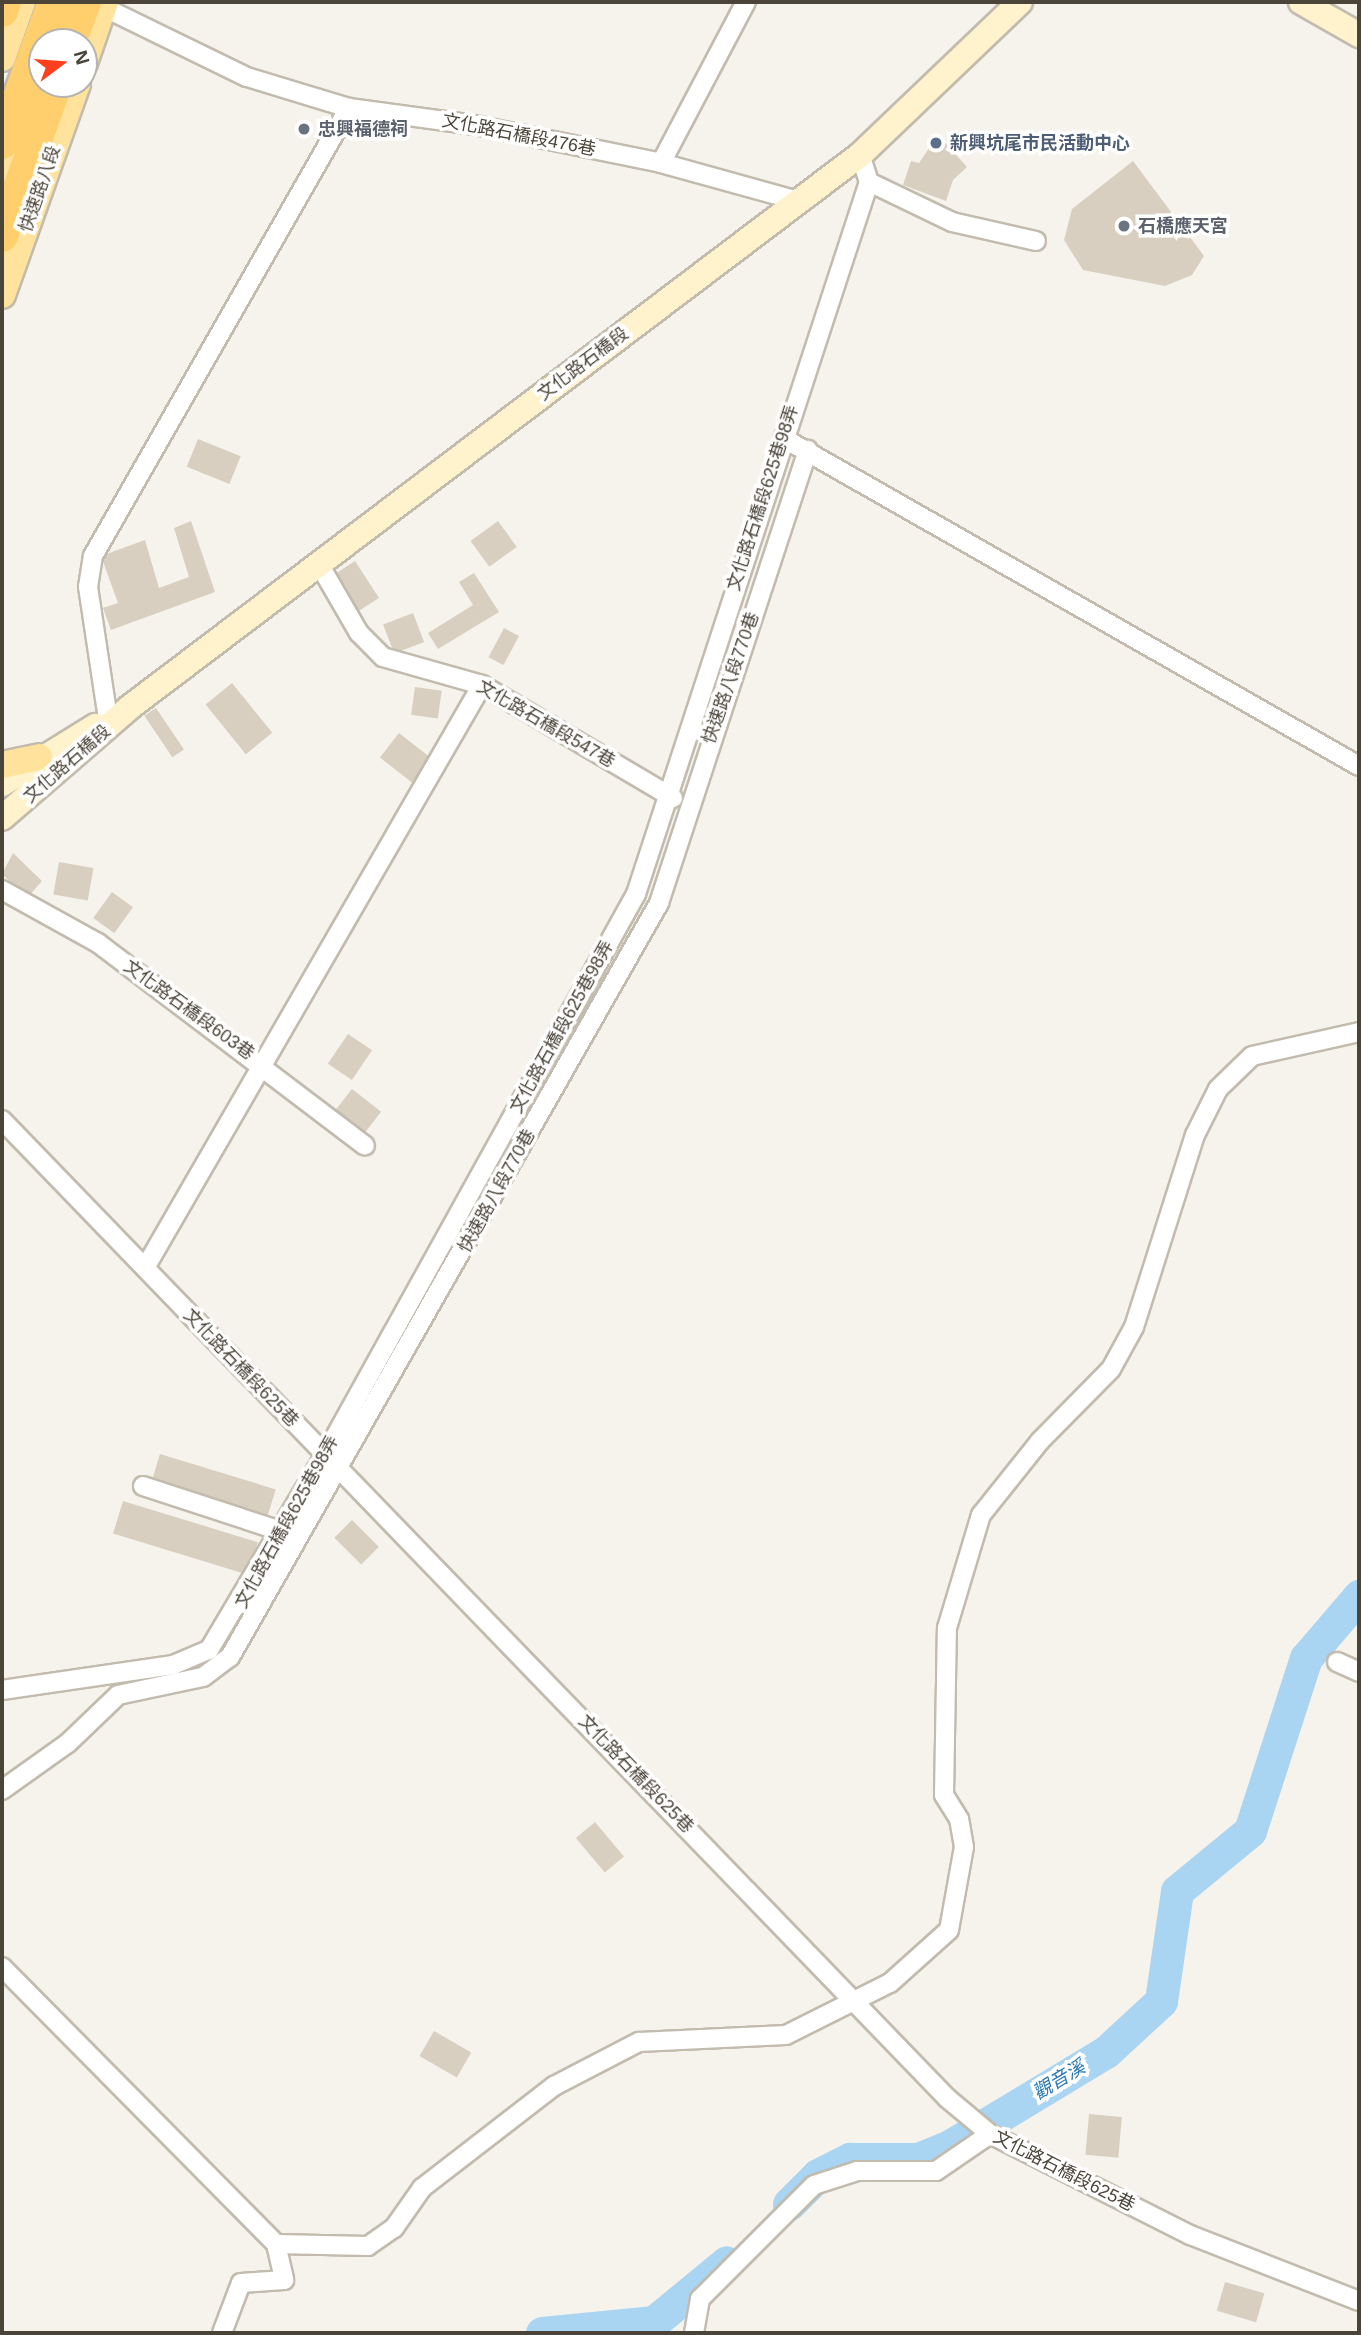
<!DOCTYPE html>
<meta charset="utf-8">
<style>
body{margin:0}
#map{position:relative;width:1361px;height:2335px;overflow:hidden;background:#f6f3ec;font-family:Arial,"Noto Sans TC",sans-serif}
div>[style]{position:absolute}
.river>*{height:33px;margin:-16.5px;padding:0 16.5px;transform-origin:16.5px;border-radius:16.5px;background:#a9d4f2}
.building>*{inset:0;background:#d8cfc1;transform-origin:0 0}
.roads{filter:drop-shadow(2px 0 #c2bbae) drop-shadow(-2px 0 #c2bbae) drop-shadow(0 2px #c2bbae) drop-shadow(0 -2px #c2bbae)}
.street>*{height:18px;margin:-9px;padding:0 9px;transform-origin:9px;border-radius:9px;background:#fff}
.secondary>*{height:24px;margin:-12px;padding:0 12px;transform-origin:12px;border-radius:12px;background:#fff3cd}
.primary>*{height:26px;margin:-13px;padding:0 13px;transform-origin:13px;border-radius:13px;background:#ffe39c}
.highway>*{height:32px;margin:-16px;padding:0 16px;transform-origin:16px;border-radius:16px;background:#ffcf6e}
.dots>*{width:19px;height:19px;translate:-50% -50%;box-sizing:border-box;border:4px solid #fff;border-radius:50%}
span{translate:-50% -50%;white-space:nowrap;text-align:center;line-height:1.15;-webkit-text-stroke:7px #fff;paint-order:stroke}
.worship-label{font-size:18px;color:#5b616d;font-weight:700}
.left{translate:0 -50%;text-align:left}
.street-label{font-size:18px;color:#4b4439}
.service-label{font-size:18px;color:#4e5e75;font-weight:700}
.water-label{font-size:19px;color:#2e7ab2;font-style:italic}
.frame{position:absolute;inset:0;border:4px solid #4b4439;pointer-events:none}
.north{position:absolute;left:28px;top:28px;width:70px;height:70px;box-sizing:border-box;background:#fff;border:2px solid #b7b4b0;border-radius:50%;rotate:74deg;font-size:19px;font-weight:700;line-height:28px;text-align:center;color:#4b4439}
.north::after{content:'';display:block;margin:auto;width:24px;height:32px;background:#fc3f1d;clip-path:polygon(50% 0,100% 100%,50% 72%,0 100%)}
</style>
<div id="map">
<div class="river">
<div style="left:789px;top:2204px;width:41px;rotate:-45deg"></div>
<div style="left:818px;top:2175px;width:36px;rotate:-27deg"></div>
<div style="left:850px;top:2159px;width:68px"></div>
<div style="left:918px;top:2159px;width:35px;rotate:-22deg"></div>
<div style="left:950px;top:2146px;width:182px;rotate:-31.1deg"></div>
<div style="left:1106px;top:2052px;width:75px;rotate:-42.8deg"></div>
<div style="left:1161px;top:2001px;width:111px;rotate:-81.7deg"></div>
<div style="left:1177px;top:1891px;width:94px;rotate:-39.4deg"></div>
<div style="left:1250px;top:1831px;width:182px;rotate:-72.1deg"></div>
<div style="left:1306px;top:1658px;width:82px;rotate:-49.5deg"></div>
<div style="left:542px;top:2333px;width:113px;rotate:-5.6deg"></div>
<div style="left:654px;top:2322px;width:94px;rotate:-39.4deg"></div>
</div>
<div class="building">
<div style="clip-path:polygon(938px 135px,967px 167px,953px 180px,946px 201px,903px 185px,911px 161px,919px 163px)"></div>
<div style="clip-path:polygon(1133px 161px,1204px 256px,1192px 275px,1165px 286px,1083px 270px,1064px 240px,1072px 209px)"></div>
<div style="left:198px;top:439px;width:46px;height:30px;rotate:22deg"></div>
<div style="clip-path:polygon(191px 521px,215px 592px,111px 630px,103px 608px,118px 603px,101px 556px,145px 540px,159px 588px,189px 577px,174px 528px)"></div>
<div style="left:498px;top:521px;width:32px;height:34px;rotate:54deg"></div>
<div style="left:355px;top:561px;width:44px;height:27px;rotate:57deg"></div>
<div style="clip-path:polygon(474px 573px,499px 612px,438px 649px,428px 633px,473px 605px,459px 582px)"></div>
<div style="left:413px;top:613px;width:31px;height:32px;rotate:69deg"></div>
<div style="left:504px;top:628px;width:17px;height:33px;rotate:28deg"></div>
<div style="left:232px;top:683px;width:64px;height:34px;rotate:51deg"></div>
<div style="left:415px;top:687px;width:27px;height:28px;rotate:8deg"></div>
<div style="left:156px;top:708px;width:50px;height:14px;rotate:56deg"></div>
<div style="left:399px;top:733px;width:41px;height:31px;rotate:38deg"></div>
<div style="clip-path:polygon(13px 853px,42px 881px,27px 898px,2px 874px)"></div>
<div style="left:59px;top:862px;width:35px;height:33px;rotate:10deg"></div>
<div style="left:112px;top:892px;width:26px;height:32px;rotate:36deg"></div>
<div style="left:348px;top:1034px;width:29px;height:36px;rotate:34deg"></div>
<div style="left:352px;top:1089px;width:37px;height:26px;rotate:38deg"></div>
<div style="left:160px;top:1454px;width:121px;height:28px;rotate:17deg"></div>
<div style="left:123px;top:1501px;width:141px;height:34px;rotate:17deg"></div>
<div style="left:352px;top:1520px;width:38px;height:25px;rotate:45deg"></div>
<div style="left:595px;top:1822px;width:45px;height:25px;rotate:50deg"></div>
<div style="left:434px;top:2031px;width:43px;height:29px;rotate:30deg"></div>
<div style="left:1089px;top:2114px;width:33px;height:41px;rotate:5deg"></div>
<div style="left:1225px;top:2282px;width:41px;height:30px;rotate:16deg"></div>
</div>
<div class="roads">
<div class="street">
<div style="left:95px;top:3px;width:169px;rotate:26deg"></div>
<div style="left:247px;top:77px;width:107px;rotate:16.9deg"></div>
<div style="left:349px;top:108px;width:127px;rotate:7.7deg"></div>
<div style="left:475px;top:125px;width:190px;rotate:11.5deg"></div>
<div style="left:661px;top:163px;width:142px;rotate:15.5deg"></div>
<div style="left:661px;top:163px;width:182px;rotate:-62.2deg"></div>
<div style="left:869px;top:182px;width:92px;rotate:25.7deg"></div>
<div style="left:952px;top:222px;width:86px;rotate:12.7deg"></div>
<div style="left:783px;top:438px;width:663px;rotate:29.66deg"></div>
<div style="left:319px;top:564px;width:80px;rotate:59.9deg"></div>
<div style="left:359px;top:633px;width:34px;rotate:45deg"></div>
<div style="left:383px;top:657px;width:103px;rotate:15.8deg"></div>
<div style="left:482px;top:685px;width:222px;rotate:30.6deg"></div>
<div style="left:108px;top:719px;width:134px;rotate:-98.6deg"></div>
<div style="left:88px;top:587px;width:31px;rotate:-81deg"></div>
<div style="left:93px;top:556px;width:516px;rotate:-60.26deg"></div>
<div style="left:2px;top:890px;width:110px;rotate:28.9deg"></div>
<div style="left:98px;top:943px;width:335px;rotate:37.2deg"></div>
<div style="left:2px;top:1120px;width:1360px;rotate:45.98deg"></div>
<div style="left:947px;top:2098px;width:56px;rotate:39.9deg"></div>
<div style="left:990px;top:2134px;width:224px;rotate:26.8deg"></div>
<div style="left:1190px;top:2235px;width:181px;rotate:21.3deg"></div>
<div style="left:145px;top:1268px;width:673px;rotate:-59.97deg"></div>
<div style="left:143px;top:1486px;width:142px;rotate:18.1deg"></div>
<div style="left:1337px;top:1662px;width:24px;rotate:24deg"></div>
<div style="left:2px;top:1690px;width:173px;rotate:-8.3deg"></div>
<div style="left:173px;top:1665px;width:39px;rotate:-23deg"></div>
<div style="left:209px;top:1650px;width:227px;rotate:-59.3deg"></div>
<div style="left:325px;top:1455px;width:641px;rotate:-61deg"></div>
<div style="left:636px;top:894px;width:749px;rotate:-71.88deg"></div>
<div style="left:869px;top:182px;width:28px;rotate:-108deg"></div>
<div style="left:2px;top:1790px;width:81px;rotate:-35.5deg"></div>
<div style="left:68px;top:1743px;width:69px;rotate:-43.8deg"></div>
<div style="left:118px;top:1695px;width:87px;rotate:-12deg"></div>
<div style="left:203px;top:1677px;width:34px;rotate:-37deg"></div>
<div style="left:230px;top:1657px;width:868px;rotate:-60.36deg"></div>
<div style="left:659px;top:903px;width:477px;rotate:-71.8deg"></div>
<div style="left:2px;top:1967px;width:390px;rotate:45.3deg"></div>
<div style="left:276px;top:2244px;width:37px;rotate:77deg"></div>
<div style="left:284px;top:2280px;width:43px;rotate:176deg"></div>
<div style="left:241px;top:2283px;width:53px;rotate:110.8deg"></div>
<div style="left:276px;top:2244px;width:92px;rotate:1.2deg"></div>
<div style="left:368px;top:2246px;width:32px;rotate:-35deg"></div>
<div style="left:394px;top:2228px;width:49px;rotate:-55deg"></div>
<div style="left:422px;top:2188px;width:167px;rotate:-37.7deg"></div>
<div style="left:554px;top:2086px;width:96px;rotate:-27.4deg"></div>
<div style="left:639px;top:2042px;width:147px;rotate:-2.7deg"></div>
<div style="left:786px;top:2035px;width:116px;rotate:-26.6deg"></div>
<div style="left:890px;top:1983px;width:79px;rotate:-41.9deg"></div>
<div style="left:949px;top:1930px;width:84px;rotate:-79.8deg"></div>
<div style="left:964px;top:1847px;width:28px;rotate:-100deg"></div>
<div style="left:959px;top:1819px;width:28px;rotate:-122deg"></div>
<div style="left:944px;top:1795px;width:167px;rotate:-89deg"></div>
<div style="left:947px;top:1628px;width:118px;rotate:-73.3deg"></div>
<div style="left:981px;top:1515px;width:95px;rotate:-51.4deg"></div>
<div style="left:1040px;top:1441px;width:101px;rotate:-45.4deg"></div>
<div style="left:1111px;top:1369px;width:48px;rotate:-61.3deg"></div>
<div style="left:1134px;top:1327px;width:201px;rotate:-72.4deg"></div>
<div style="left:1195px;top:1135px;width:51px;rotate:-63.4deg"></div>
<div style="left:1218px;top:1089px;width:47px;rotate:-44.1deg"></div>
<div style="left:1252px;top:1056px;width:110px;rotate:-12.6deg"></div>
<div style="left:694px;top:2333px;width:35px;rotate:-80deg"></div>
<div style="left:700px;top:2299px;width:161px;rotate:-45deg"></div>
<div style="left:814px;top:2185px;width:45px;rotate:-18deg"></div>
<div style="left:857px;top:2171px;width:79px"></div>
<div style="left:936px;top:2171px;width:65px;rotate:-34.4deg"></div>
</div>
<div class="secondary">
<div style="left:1301px;top:2px;width:67px;rotate:29.6deg"></div>
<div style="left:2px;top:784px;width:110px;rotate:-31.9deg"></div>
<div style="left:2px;top:818px;width:169px;rotate:-40.9deg"></div>
<div style="left:130px;top:707px;width:915px;rotate:-37.1deg"></div>
<div style="left:860px;top:155px;width:221px;rotate:-43.7deg"></div>
</div>
<div class="primary">
<div style="left:2px;top:58px;width:59px;rotate:-70.3deg"></div>
<div style="left:84px;top:63px;width:65px;rotate:-71deg"></div>
<div style="left:2px;top:186px;width:69px;rotate:-71.3deg"></div>
<div style="left:2px;top:295px;width:224px;rotate:-70.4deg"></div>
<div style="left:2px;top:765px;width:38px;rotate:-12deg"></div>
</div>
<div class="highway">
<div style="left:2px;top:11px;width:9px;rotate:-72deg"></div>
<div style="left:70px;top:42px;width:43px;rotate:-69.4deg"></div>
<div style="left:2px;top:143px;width:150px;rotate:-69.8deg"></div>
<div style="left:2px;top:236px;width:161px;rotate:-70.4deg"></div>
</div>
</div>
<div class="dots">
<div style="left:304px;top:129px;background:#6b7280"></div>
<div style="left:936px;top:143px;background:#5c6f8a"></div>
<div style="left:1124px;top:226px;background:#6b7280"></div>
</div>
<div class="worship-label">
<span class="left" style="left:318px;top:129px">忠興福德祠</span>
<span class="left" style="left:1138px;top:226px">石橋應天宮</span>
</div>
<div class="street-label">
<span style="left:519px;top:135px;rotate:11deg">文化路石橋段476巷</span>
<span style="left:40px;top:189px;rotate:-71deg">快速路八段</span>
<span style="left:583px;top:364px;rotate:-37deg">文化路石橋段</span>
<span style="left:763px;top:498px;rotate:-72deg">文化路石橋段625巷98弄</span>
<span style="left:731px;top:678px;rotate:-71deg">快速路八段770巷</span>
<span style="left:546px;top:724px;rotate:30deg">文化路石橋段547巷</span>
<span style="left:67px;top:764px;rotate:-41deg">文化路石橋段</span>
<span style="left:189px;top:1010px;rotate:36deg">文化路石橋段603巷</span>
<span style="left:562px;top:1027px;rotate:-61deg">文化路石橋段625巷98弄</span>
<span style="left:497px;top:1191px;rotate:-61deg">快速路八段770巷</span>
<span style="left:241px;top:1368px;rotate:46deg">文化路石橋段625巷</span>
<span style="left:287px;top:1522px;rotate:-61deg">文化路石橋段625巷98弄</span>
<span style="left:636px;top:1774px;rotate:46deg">文化路石橋段625巷</span>
<span style="left:1064px;top:2171px;rotate:27deg">文化路石橋段625巷</span>
</div>
<div class="service-label">
<span class="left" style="left:950px;top:143px">新興坑尾市民活動中心</span>
</div>
<div class="water-label">
<span style="left:1059px;top:2080px;rotate:-31deg">觀音溪</span>
</div>
<div class="frame"></div>
<div class="north">N</div>
</div>
